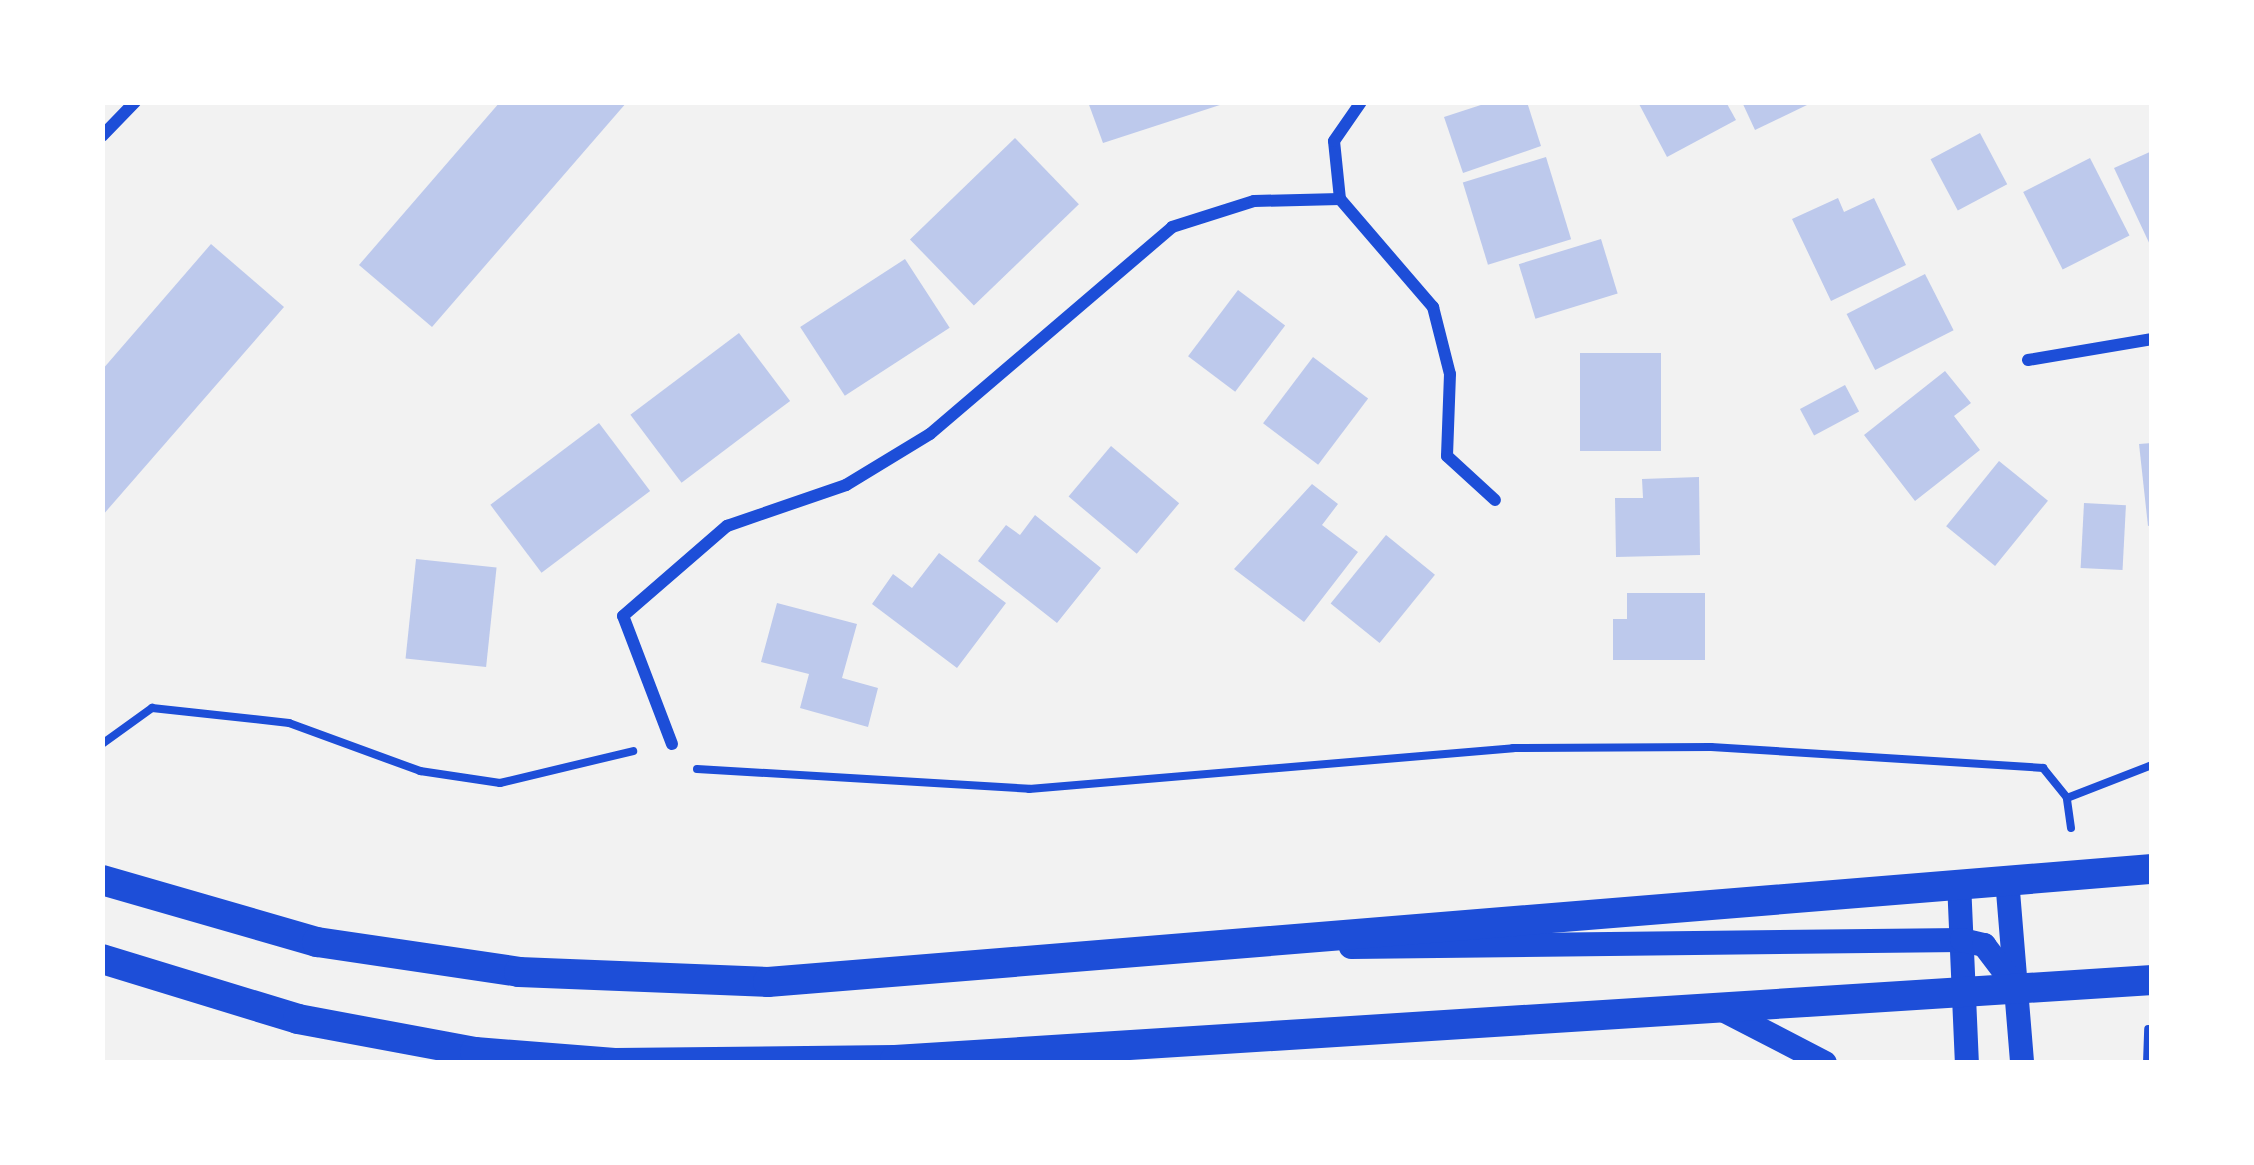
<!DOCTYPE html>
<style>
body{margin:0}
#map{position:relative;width:2254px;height:1165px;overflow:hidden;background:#f2f2f2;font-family:"IBM Plex Sans",sans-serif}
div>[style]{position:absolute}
.building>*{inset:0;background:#bdc9ec;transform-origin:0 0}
.path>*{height:8px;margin:-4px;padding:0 4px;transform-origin:4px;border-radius:4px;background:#1d4ed8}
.minor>*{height:12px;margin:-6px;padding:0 6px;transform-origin:6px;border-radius:6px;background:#1d4ed8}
.secondary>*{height:24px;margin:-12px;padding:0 12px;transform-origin:12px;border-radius:12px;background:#1d4ed8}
.primary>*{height:30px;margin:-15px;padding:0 15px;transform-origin:15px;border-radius:15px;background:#1d4ed8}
span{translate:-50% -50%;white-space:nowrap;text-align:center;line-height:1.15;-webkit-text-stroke:9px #fff;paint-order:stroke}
.frame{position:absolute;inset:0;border:105px solid #fff;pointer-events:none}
</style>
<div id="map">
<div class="building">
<div style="clip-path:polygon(500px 102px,627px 102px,432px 327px,359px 265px)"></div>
<div style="clip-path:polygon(1088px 102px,1226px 102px,1226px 103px,1103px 143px)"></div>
<div style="clip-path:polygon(1490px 102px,1527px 102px,1541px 146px,1463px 173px,1444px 117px)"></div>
<div style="clip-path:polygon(1638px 102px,1726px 102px,1736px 120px,1667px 157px)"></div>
<div style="clip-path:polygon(1742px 102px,1805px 102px,1807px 105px,1755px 130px)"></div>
<div style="left:1980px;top:133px;width:58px;height:56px;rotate:62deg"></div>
<div style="left:1015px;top:138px;width:92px;height:146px;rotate:46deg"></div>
<div style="clip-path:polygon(2152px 151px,2152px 249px,2114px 168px)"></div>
<div style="left:1546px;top:157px;width:86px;height:87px;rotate:73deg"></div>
<div style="left:2090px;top:158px;width:87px;height:75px;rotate:63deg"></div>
<div style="clip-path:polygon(1838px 198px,1844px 212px,1874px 198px,1906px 265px,1831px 301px,1792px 219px)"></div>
<div style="left:1601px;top:239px;width:57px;height:86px;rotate:73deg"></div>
<div style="clip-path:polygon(211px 244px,284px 307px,102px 516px,102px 370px)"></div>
<div style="left:905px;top:259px;width:82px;height:125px;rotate:57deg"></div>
<div style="left:1925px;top:274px;width:63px;height:88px;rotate:63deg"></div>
<div style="left:1238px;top:290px;width:59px;height:83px;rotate:37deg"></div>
<div style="left:739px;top:333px;width:85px;height:136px;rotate:53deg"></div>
<div style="left:1580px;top:353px;width:81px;height:98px"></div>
<div style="left:1313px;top:357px;width:69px;height:83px;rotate:37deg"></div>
<div style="clip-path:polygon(1945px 371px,1971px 403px,1954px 416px,1980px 450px,1915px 501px,1864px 435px)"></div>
<div style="left:1845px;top:385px;width:30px;height:51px;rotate:62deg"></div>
<div style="left:599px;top:423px;width:85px;height:136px;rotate:53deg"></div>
<div style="clip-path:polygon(2152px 443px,2152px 525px,2148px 526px,2139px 444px)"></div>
<div style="left:1111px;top:446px;width:89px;height:66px;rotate:40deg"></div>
<div style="left:1999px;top:461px;width:63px;height:84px;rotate:39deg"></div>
<div style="clip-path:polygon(1699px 477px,1700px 555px,1616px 557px,1615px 498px,1643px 498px,1642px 479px)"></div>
<div style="clip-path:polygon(1312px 484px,1338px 504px,1322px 525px,1358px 552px,1304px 622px,1234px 569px)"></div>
<div style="left:2084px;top:503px;width:42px;height:65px;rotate:3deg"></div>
<div style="clip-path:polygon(1035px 515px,1101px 568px,1057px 623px,978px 561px,1006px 525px,1020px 535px)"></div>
<div style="left:1386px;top:535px;width:63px;height:88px;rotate:39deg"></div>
<div style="clip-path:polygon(939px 553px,1006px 603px,957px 668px,872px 604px,893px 574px,912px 588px)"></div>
<div style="left:416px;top:559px;width:81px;height:100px;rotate:6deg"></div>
<div style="clip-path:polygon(1627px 593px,1705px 593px,1705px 660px,1613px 660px,1613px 619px,1627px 619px)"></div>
<div style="clip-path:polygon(777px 603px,857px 624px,842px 678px,878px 688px,868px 727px,800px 708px,809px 674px,761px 662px)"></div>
</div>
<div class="path">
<div style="left:102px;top:744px;width:62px;rotate:-35.8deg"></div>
<div style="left:152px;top:708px;width:138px;rotate:6.2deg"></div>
<div style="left:289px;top:723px;width:140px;rotate:20.1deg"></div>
<div style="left:420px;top:771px;width:81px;rotate:8.5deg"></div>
<div style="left:500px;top:783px;width:137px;rotate:-13.5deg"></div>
<div style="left:697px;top:769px;width:333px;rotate:3.4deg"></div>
<div style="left:1029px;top:789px;width:486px;rotate:-4.8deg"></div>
<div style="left:1513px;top:748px;width:198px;rotate:-0.3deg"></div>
<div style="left:1711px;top:747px;width:333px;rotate:3.6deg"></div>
<div style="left:2043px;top:768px;width:38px;rotate:51deg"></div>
<div style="left:2071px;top:828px;width:30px;rotate:-98deg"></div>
<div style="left:2067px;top:798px;width:91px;rotate:-21.2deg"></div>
<div style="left:2147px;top:1063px;width:34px;rotate:-88deg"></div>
</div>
<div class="minor">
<div style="left:102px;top:136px;width:47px;rotate:-45.9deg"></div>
<div style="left:1340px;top:199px;width:143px;rotate:49.3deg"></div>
<div style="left:1433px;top:307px;width:69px;rotate:75.8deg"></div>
<div style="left:1450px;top:374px;width:82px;rotate:92.1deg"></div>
<div style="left:1447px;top:456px;width:65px;rotate:42.5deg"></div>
<div style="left:1340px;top:199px;width:58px;rotate:-95.9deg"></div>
<div style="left:1334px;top:141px;width:47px;rotate:-55.3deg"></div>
<div style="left:2028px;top:360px;width:126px;rotate:-9.6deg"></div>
<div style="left:672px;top:744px;width:137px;rotate:-110.9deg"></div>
<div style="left:623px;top:616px;width:138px;rotate:-40.9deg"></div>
<div style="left:727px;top:526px;width:126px;rotate:-19deg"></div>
<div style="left:846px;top:485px;width:98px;rotate:-31.3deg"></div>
<div style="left:930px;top:434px;width:318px;rotate:-40.5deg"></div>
<div style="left:1172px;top:227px;width:86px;rotate:-17.6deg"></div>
<div style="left:1254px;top:201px;width:86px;rotate:-1.3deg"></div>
</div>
<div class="secondary">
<div style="left:2007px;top:879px;width:185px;rotate:85.3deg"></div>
<div style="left:1959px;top:882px;width:181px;rotate:87.5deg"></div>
<div style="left:1351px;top:947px;width:611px;rotate:-0.66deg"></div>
<div style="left:1962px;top:940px;width:23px;rotate:13deg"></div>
<div style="left:1984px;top:945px;width:53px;rotate:52.7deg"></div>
<div style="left:1721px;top:1009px;width:117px;rotate:27.4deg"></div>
</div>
<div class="primary">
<div style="left:102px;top:880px;width:224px;rotate:16.1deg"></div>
<div style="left:317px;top:942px;width:204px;rotate:8.4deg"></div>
<div style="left:519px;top:972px;width:249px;rotate:2.3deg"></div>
<div style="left:768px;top:982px;width:1389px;rotate:-4.67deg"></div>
<div style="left:102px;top:959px;width:205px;rotate:17deg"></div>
<div style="left:298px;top:1019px;width:180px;rotate:10.6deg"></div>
<div style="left:475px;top:1052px;width:140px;rotate:4.5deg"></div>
<div style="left:615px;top:1063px;width:280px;rotate:-0.6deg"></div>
<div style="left:895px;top:1060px;width:1260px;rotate:-3.64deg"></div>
</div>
<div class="frame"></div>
</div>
